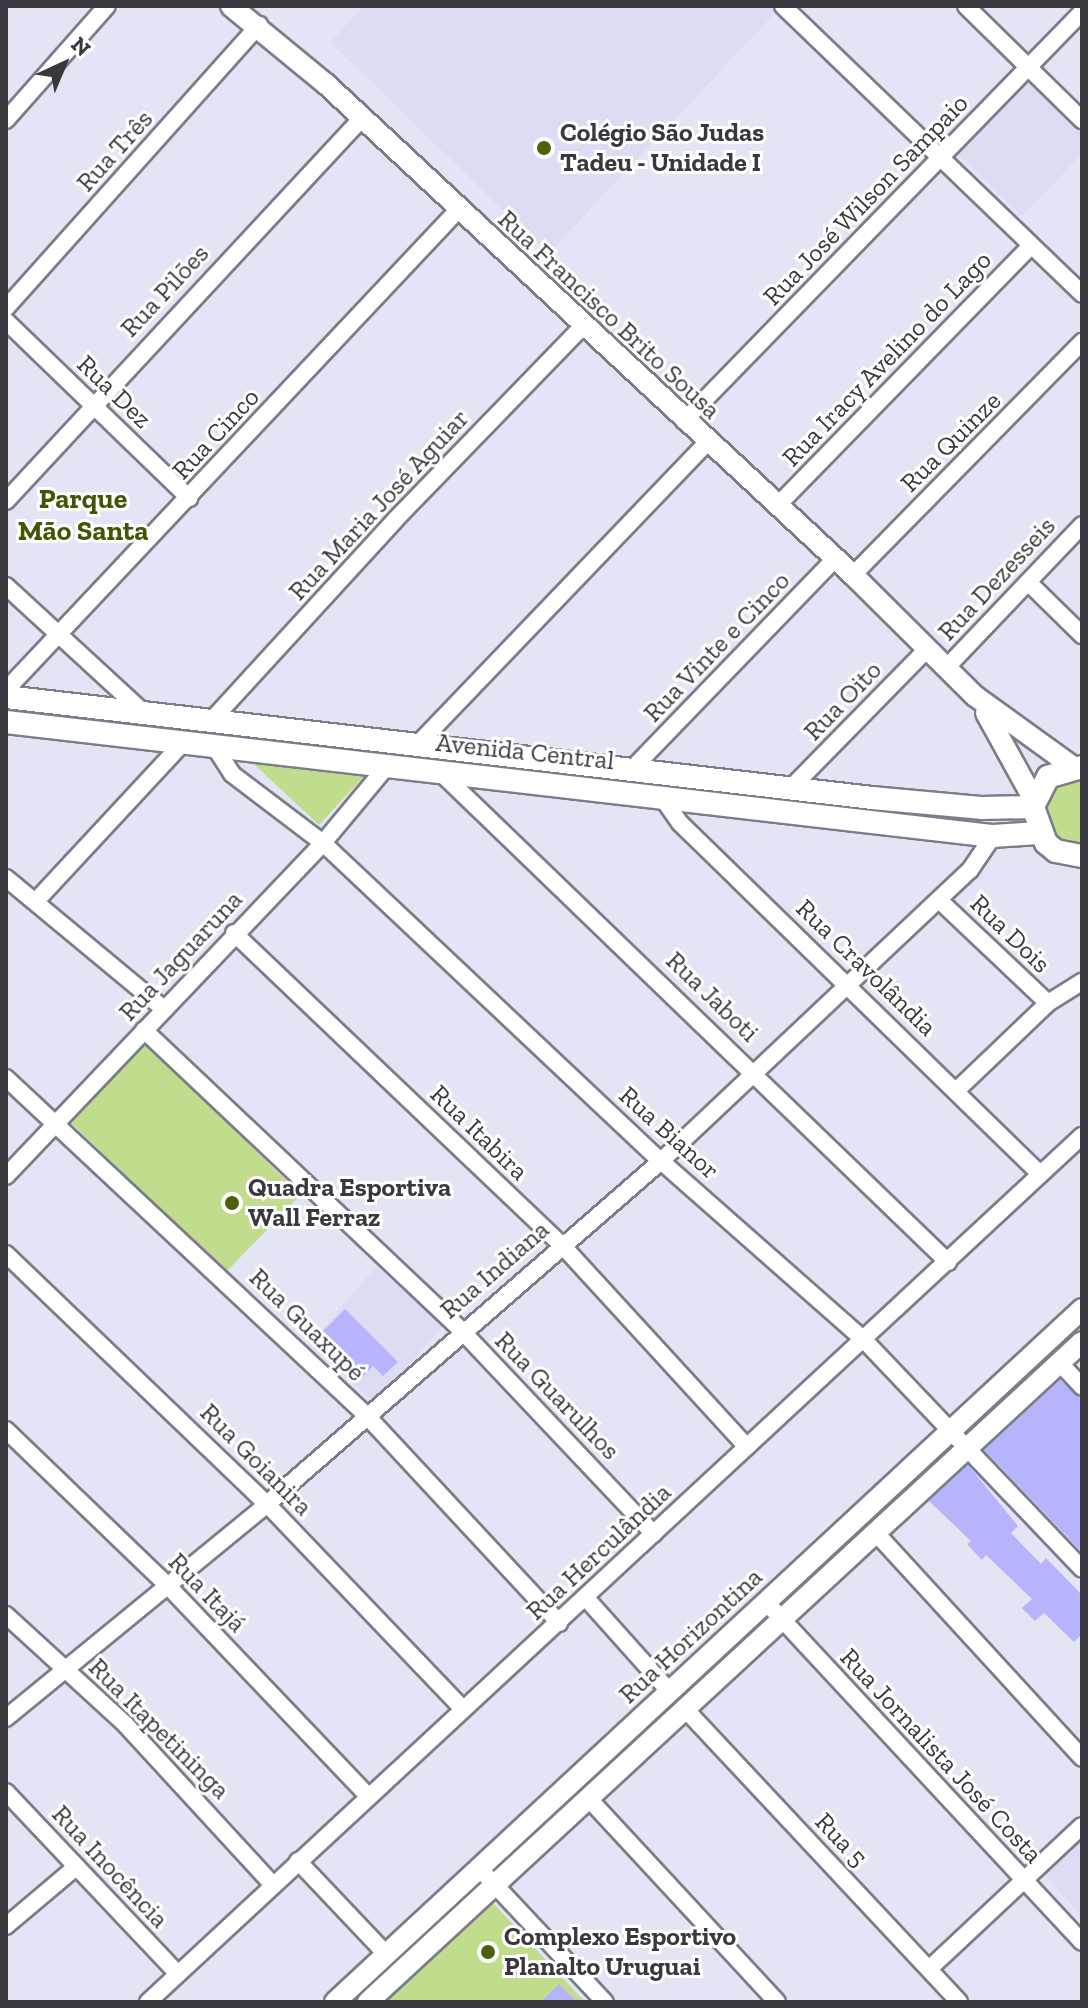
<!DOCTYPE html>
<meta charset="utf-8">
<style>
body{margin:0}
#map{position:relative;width:1088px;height:2008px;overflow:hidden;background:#e4e5f4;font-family:"Zilla Slab",serif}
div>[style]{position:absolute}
.built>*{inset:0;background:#dcdcf3;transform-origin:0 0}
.green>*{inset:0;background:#c1dc8c;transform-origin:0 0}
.building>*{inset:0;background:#b5b4fc}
.roads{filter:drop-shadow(2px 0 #7c7c8a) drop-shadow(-2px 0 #7c7c8a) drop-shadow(0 2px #7c7c8a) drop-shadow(0 -2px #7c7c8a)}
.minor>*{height:16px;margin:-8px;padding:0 8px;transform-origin:8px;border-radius:8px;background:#fff}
.tertiary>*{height:20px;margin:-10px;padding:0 10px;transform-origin:10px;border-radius:10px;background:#fff}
.secondary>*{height:22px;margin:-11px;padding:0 11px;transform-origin:11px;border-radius:11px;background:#fff}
.dots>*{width:22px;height:22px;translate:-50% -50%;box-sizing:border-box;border:4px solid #fff;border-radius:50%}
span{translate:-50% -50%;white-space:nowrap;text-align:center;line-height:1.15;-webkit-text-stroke:6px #fff;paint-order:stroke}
.poi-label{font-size:26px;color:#38383e;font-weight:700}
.left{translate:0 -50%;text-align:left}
.street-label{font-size:26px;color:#38383e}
.neighbourhood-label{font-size:28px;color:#425505;font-weight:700}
.frame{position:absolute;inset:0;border:8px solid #38383e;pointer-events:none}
.north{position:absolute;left:24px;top:24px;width:80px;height:80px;-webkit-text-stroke:6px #fff;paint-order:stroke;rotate:44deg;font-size:22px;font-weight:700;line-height:32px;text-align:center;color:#38383e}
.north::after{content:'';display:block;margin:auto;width:28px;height:36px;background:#38383e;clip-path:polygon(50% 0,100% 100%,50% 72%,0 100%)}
</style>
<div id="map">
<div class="built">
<div style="clip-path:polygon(364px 6px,777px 6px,779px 9px,548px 254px,330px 42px)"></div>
<div style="clip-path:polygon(1028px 79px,1082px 130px,1082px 154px,1022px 217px,957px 153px)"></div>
<div style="left:376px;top:1267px;width:89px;height:103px;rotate:41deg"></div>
<div style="clip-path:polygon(1082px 1835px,1082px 1916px,1042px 1872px)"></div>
</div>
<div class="green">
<div style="clip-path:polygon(244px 755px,370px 770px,319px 825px)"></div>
<div style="clip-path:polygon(1082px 777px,1082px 847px,1057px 840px,1043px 807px,1057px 784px)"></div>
<div style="left:142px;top:1041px;width:221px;height:108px;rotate:44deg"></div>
<div style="clip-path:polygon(492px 1902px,585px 2002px,383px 2002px)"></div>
</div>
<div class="building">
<div style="clip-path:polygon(345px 1309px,398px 1362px,383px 1376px,373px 1366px,362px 1378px,319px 1335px)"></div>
<div style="clip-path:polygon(1060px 1380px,1082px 1398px,1082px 1552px,984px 1450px)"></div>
<div style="clip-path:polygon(968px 1465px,1018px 1526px,1011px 1533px,1041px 1564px,1046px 1558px,1082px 1595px,1082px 1634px,1074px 1642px,1044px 1613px,1035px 1621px,1022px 1608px,1032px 1599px,986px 1555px,982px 1560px,967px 1544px,971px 1541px,929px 1501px)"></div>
<div style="clip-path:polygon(559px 1984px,577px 2002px,541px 2002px)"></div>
</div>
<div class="roads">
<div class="minor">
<div style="left:783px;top:6px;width:415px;rotate:43.9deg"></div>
<div style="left:966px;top:6px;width:163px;rotate:44.5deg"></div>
<div style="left:6px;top:120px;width:152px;rotate:-48.5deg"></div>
<div style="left:6px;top:308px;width:380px;rotate:-48.2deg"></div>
<div style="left:6px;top:321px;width:255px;rotate:44deg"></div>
<div style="left:684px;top:421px;width:571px;rotate:-45.78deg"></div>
<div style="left:6px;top:501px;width:523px;rotate:-47.09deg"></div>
<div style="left:777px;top:506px;width:363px;rotate:-45.7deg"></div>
<div style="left:853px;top:575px;width:327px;rotate:-45.5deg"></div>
<div style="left:1028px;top:582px;width:76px;rotate:44.5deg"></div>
<div style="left:6px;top:586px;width:186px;rotate:42.6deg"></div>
<div style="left:947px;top:667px;width:196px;rotate:-46.4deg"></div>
<div style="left:6px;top:690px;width:661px;rotate:-46.72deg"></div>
<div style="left:211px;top:721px;width:273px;rotate:-47.5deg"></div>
<div style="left:395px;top:520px;width:272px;rotate:-45.9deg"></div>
<div style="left:418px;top:744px;width:417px;rotate:-46.2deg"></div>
<div style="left:214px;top:746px;width:33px;rotate:57deg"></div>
<div style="left:232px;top:774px;width:114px;rotate:37.2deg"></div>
<div style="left:323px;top:843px;width:464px;rotate:43.3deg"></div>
<div style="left:661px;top:1161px;width:271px;rotate:41.4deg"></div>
<div style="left:864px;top:1340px;width:316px;rotate:46.4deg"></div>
<div style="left:633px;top:768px;width:291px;rotate:-46deg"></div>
<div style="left:440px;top:772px;width:706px;rotate:43.97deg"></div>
<div style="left:793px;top:786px;width:192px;rotate:-45.6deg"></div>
<div style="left:661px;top:796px;width:33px;rotate:55deg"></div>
<div style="left:680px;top:823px;width:503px;rotate:44.27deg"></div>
<div style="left:6px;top:878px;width:205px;rotate:39.7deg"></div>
<div style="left:939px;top:900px;width:150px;rotate:43.4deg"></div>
<div style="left:36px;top:901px;width:217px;rotate:-47.1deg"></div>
<div style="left:234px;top:933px;width:451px;rotate:43.6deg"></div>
<div style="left:561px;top:1244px;width:275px;rotate:47.5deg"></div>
<div style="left:144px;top:1030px;width:438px;rotate:43.4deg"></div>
<div style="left:462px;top:1331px;width:279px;rotate:46.6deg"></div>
<div style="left:6px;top:1078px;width:493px;rotate:43.1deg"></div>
<div style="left:366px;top:1415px;width:284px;rotate:47.1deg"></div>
<div style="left:957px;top:1090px;width:126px;rotate:-43.7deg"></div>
<div style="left:1048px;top:1003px;width:40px;rotate:-32deg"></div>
<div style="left:6px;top:1176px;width:460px;rotate:-46.4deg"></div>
<div style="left:323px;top:843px;width:102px;rotate:-50.2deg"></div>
<div style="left:6px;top:1254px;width:361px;rotate:43.8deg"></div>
<div style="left:267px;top:1504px;width:284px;rotate:46.3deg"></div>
<div style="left:1059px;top:1362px;width:34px;rotate:47deg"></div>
<div style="left:6px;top:1430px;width:226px;rotate:43.9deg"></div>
<div style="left:169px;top:1587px;width:289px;rotate:46.4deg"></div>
<div style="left:876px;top:1533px;width:305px;rotate:47.5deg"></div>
<div style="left:585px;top:1597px;width:126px;rotate:48.2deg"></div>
<div style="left:766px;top:1602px;width:464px;rotate:47.1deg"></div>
<div style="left:6px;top:1615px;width:161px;rotate:42.5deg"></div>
<div style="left:125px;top:1724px;width:217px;rotate:47.4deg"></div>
<div style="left:687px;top:1711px;width:398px;rotate:46.9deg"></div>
<div style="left:6px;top:1718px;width:338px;rotate:-39.3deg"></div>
<div style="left:267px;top:1504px;width:522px;rotate:-41.04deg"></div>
<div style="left:661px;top:1161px;width:424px;rotate:-43.3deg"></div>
<div style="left:970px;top:870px;width:41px;rotate:-55.9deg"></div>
<div style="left:6px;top:1792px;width:250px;rotate:46.6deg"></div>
<div style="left:590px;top:1800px;width:275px;rotate:47.2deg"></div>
<div style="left:298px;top:1861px;width:127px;rotate:46.6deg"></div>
<div style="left:479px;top:1868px;width:184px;rotate:46.8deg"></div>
<div style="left:6px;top:1926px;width:92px;rotate:-40.1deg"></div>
<div style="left:929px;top:1969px;width:209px;rotate:-43.1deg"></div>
<div style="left:148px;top:2002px;width:1274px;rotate:-42.84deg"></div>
</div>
<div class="tertiary">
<div style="left:231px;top:6px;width:123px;rotate:39.4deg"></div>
<div style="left:326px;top:84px;width:720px;rotate:42.97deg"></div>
<div style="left:853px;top:575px;width:172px;rotate:44.8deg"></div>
<div style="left:975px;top:696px;width:121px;rotate:35.9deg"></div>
<div style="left:986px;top:713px;width:99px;rotate:61.1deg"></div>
<div style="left:335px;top:2002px;width:1019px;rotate:-42.85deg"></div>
<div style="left:368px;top:2002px;width:972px;rotate:-42.75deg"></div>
</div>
<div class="secondary">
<div style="left:6px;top:697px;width:872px;rotate:6.65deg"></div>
<div style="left:872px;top:798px;width:109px;rotate:5.2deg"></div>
<div style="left:981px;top:808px;width:52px;rotate:-1.1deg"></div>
<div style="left:6px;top:722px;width:994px;rotate:6.59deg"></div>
<div style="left:993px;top:836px;width:45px;rotate:-3.8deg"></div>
<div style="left:1082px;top:767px;width:35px;rotate:164deg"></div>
<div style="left:1048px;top:777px;width:34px;rotate:117deg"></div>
<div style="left:1033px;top:807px;width:38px;rotate:70deg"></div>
<div style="left:1046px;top:843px;width:13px;rotate:39deg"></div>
<div style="left:1056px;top:851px;width:26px;rotate:11deg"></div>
</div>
</div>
<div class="dots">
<div style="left:544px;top:148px;background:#4c610c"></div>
<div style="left:232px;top:1203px;background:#4c610c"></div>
<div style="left:488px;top:1952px;background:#4c610c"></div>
</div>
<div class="poi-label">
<span class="left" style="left:560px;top:148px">Colégio São Judas<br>Tadeu - Unidade I</span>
<span class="left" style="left:248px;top:1203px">Quadra Esportiva<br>Wall Ferraz</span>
<span class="left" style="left:504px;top:1952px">Complexo Esportivo<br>Planalto Uruguai</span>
</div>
<div class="street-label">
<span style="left:115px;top:151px;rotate:-48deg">Rua Três</span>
<span style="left:866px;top:200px;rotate:-46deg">Rua José Wilson Sampaio</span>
<span style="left:165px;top:291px;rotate:-47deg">Rua Pilões</span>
<span style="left:609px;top:315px;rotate:43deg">Rua Francisco Brito Sousa</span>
<span style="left:887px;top:359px;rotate:-46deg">Rua Iracy Avelino do Lago</span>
<span style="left:114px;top:392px;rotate:44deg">Rua Dez</span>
<span style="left:216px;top:434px;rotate:-47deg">Rua Cinco</span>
<span style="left:951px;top:442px;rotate:-45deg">Rua Quinze</span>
<span style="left:379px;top:505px;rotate:-47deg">Rua Maria José Aguiar</span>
<span style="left:997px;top:579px;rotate:-47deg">Rua Dezesseis</span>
<span style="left:717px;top:647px;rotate:-46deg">Rua Vinte e Cinco</span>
<span style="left:843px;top:701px;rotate:-46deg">Rua Oito</span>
<span style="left:525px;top:752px;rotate:6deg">Avenida Central</span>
<span style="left:1010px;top:934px;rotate:44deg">Rua Dois</span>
<span style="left:181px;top:956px;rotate:-47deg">Rua Jaguaruna</span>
<span style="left:866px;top:968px;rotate:44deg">Rua Cravolândia</span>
<span style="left:712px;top:997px;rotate:44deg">Rua Jaboti</span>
<span style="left:479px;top:1133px;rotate:44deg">Rua Itabira</span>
<span style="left:669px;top:1133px;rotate:42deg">Rua Bianor</span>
<span style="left:495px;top:1270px;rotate:-41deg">Rua Indiana</span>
<span style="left:307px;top:1325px;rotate:44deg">Rua Guaxupé</span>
<span style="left:557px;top:1396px;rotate:46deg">Rua Guarulhos</span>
<span style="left:256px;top:1460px;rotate:45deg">Rua Goianira</span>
<span style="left:599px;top:1552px;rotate:-43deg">Rua Herculândia</span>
<span style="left:207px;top:1593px;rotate:46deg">Rua Itajá</span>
<span style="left:691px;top:1636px;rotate:-43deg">Rua Horizontina</span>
<span style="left:159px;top:1729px;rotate:45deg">Rua Itapetininga</span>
<span style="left:941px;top:1756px;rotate:47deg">Rua Jornalista José Costa</span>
<span style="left:841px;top:1840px;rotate:47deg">Rua 5</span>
<span style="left:110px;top:1867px;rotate:47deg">Rua Inocência</span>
</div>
<div class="neighbourhood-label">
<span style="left:83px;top:515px">Parque<br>Mão Santa</span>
</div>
<div class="frame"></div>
<div class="north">N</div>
</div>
